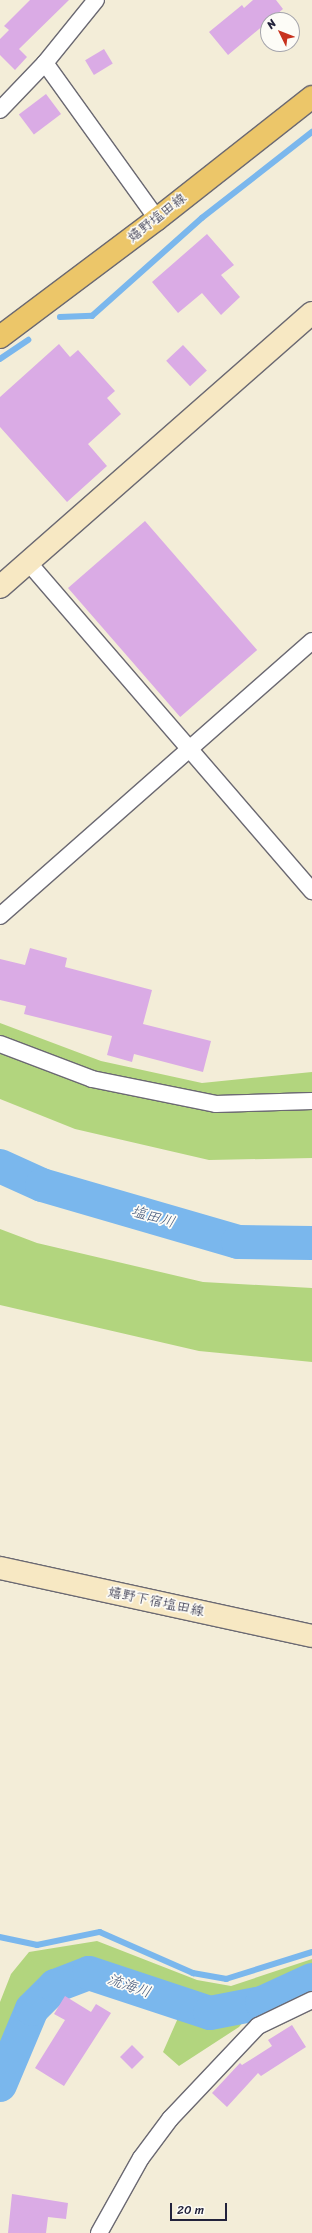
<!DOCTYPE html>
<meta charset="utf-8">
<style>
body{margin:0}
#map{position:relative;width:312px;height:2233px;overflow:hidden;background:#f3edd8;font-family:Sriracha,"Klee One",sans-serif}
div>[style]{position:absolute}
.green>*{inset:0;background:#b2d57e}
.stream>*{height:5.5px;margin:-2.75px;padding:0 2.75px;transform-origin:2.75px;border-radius:2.75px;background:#7ab7ed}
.river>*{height:34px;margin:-17px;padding:0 17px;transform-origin:17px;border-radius:17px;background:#7ab7ed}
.building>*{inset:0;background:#daabe5;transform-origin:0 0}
.roads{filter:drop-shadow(1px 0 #6b6972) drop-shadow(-1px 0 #6b6972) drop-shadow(0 1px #6b6972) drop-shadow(0 -1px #6b6972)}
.street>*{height:16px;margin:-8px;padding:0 8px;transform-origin:8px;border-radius:8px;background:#fff}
.secondary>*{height:22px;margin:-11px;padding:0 11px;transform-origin:11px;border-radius:11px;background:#f7e8c3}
.primary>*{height:22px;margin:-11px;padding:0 11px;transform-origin:11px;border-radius:11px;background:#ecc669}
span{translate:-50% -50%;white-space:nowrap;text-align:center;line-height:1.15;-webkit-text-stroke:3.5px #fdfcf7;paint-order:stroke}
.street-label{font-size:14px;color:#22223b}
.water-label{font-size:15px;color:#415679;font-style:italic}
.north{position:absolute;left:260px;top:12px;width:40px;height:40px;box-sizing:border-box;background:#fdfcf7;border:1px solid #a5a5ac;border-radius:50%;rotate:313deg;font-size:11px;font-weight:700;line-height:16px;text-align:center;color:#22223b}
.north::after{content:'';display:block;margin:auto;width:14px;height:18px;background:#c8321e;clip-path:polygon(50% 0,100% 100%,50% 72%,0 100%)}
.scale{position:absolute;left:170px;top:2203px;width:57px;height:18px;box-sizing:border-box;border:2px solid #22223b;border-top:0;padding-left:5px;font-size:12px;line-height:14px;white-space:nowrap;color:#22223b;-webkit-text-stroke:3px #fdfcf7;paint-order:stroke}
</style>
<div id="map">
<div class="green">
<div style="clip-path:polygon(0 1023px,101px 1061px,202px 1083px,312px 1072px,312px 1158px,209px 1160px,75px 1129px,0 1099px)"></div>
<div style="clip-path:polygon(0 1229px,37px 1243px,203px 1282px,312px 1288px,312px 1362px,199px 1351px,0 1305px)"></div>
<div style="clip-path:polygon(97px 1941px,197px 1980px,231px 1986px,312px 1959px,312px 1974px,268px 1993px,239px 2027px,179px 2066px,163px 2052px,189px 1993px,91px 1961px,47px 1979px,27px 2006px,0 2066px,0 2002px,11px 1974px,29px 1952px)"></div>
</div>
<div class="stream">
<div style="left:60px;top:317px;width:32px;rotate:-2deg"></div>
<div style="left:92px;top:316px;width:147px;rotate:-41.7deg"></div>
<div style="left:202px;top:218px;width:140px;rotate:-38deg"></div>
<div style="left:0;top:359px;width:34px;rotate:-34deg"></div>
<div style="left:0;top:1937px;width:38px;rotate:12deg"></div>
<div style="left:37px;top:1945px;width:64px;rotate:-11.7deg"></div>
<div style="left:100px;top:1932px;width:102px;rotate:23.8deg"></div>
<div style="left:193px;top:1973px;width:34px;rotate:10deg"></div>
<div style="left:226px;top:1979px;width:90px;rotate:-17.4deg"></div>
</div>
<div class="river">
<div style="left:0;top:1166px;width:46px;rotate:24.3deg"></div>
<div style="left:42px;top:1185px;width:204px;rotate:16.2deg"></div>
<div style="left:238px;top:1242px;width:74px;rotate:0.8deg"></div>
<div style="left:0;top:2085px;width:82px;rotate:-67.2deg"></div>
<div style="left:32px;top:2009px;width:33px;rotate:-45deg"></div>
<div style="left:55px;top:1986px;width:36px;rotate:-21deg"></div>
<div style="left:89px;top:1973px;width:127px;rotate:18.3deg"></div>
<div style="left:210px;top:2013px;width:53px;rotate:-10.9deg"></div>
<div style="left:262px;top:2003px;width:55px;rotate:-24.7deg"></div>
</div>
<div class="building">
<div style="clip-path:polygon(30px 0,69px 0,19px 49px,27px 57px,15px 70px,0 55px,0 39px,9px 30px,4px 26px)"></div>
<div style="clip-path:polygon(253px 0,276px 0,283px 9px,228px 55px,209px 32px,242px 5px,244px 8px)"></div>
<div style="left:104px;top:49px;width:17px;height:22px;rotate:59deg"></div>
<div style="left:46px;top:94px;width:25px;height:34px;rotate:53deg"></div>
<div style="clip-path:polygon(207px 234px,234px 265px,221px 275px,240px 297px,221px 315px,202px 293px,178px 313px,152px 282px)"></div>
<div style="clip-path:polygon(59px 344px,70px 357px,78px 350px,115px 391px,107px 398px,121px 414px,88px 444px,107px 466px,67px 502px,0 427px,0 397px)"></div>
<div style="left:183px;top:345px;width:35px;height:23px;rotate:47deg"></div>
<div style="left:145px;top:521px;width:171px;height:102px;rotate:49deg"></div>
<div style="clip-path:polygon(30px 948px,67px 958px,65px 967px,152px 990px,143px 1024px,211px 1041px,203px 1072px,134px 1054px,132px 1062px,107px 1055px,112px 1036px,24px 1014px,26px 1006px,0 1000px,0 959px,25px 965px)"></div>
<div style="clip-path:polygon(65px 1996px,91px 2012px,96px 2004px,111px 2013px,64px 2086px,35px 2068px,65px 2020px,54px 2014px)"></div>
<div style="clip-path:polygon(292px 2025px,306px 2047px,261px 2076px,258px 2073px,227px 2107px,212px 2093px,240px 2063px,242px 2065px,272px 2046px,268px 2040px)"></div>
<div style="left:132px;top:2045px;width:17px;height:17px;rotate:45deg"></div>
<div style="clip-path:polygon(12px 2194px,68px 2203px,66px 2219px,48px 2217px,46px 2233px,8px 2233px)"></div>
</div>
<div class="roads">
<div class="street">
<div style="left:45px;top:63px;width:192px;rotate:54.3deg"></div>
<div style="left:0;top:110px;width:65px;rotate:-46.2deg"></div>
<div style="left:45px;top:63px;width:81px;rotate:-51deg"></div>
<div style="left:28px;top:562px;width:435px;rotate:49.2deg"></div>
<div style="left:0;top:916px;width:416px;rotate:-41.4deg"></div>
<div style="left:0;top:1044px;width:98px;rotate:20.8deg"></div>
<div style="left:92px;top:1079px;width:126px;rotate:11.4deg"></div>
<div style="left:216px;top:1104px;width:96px;rotate:-1.8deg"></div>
<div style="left:99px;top:2233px;width:86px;rotate:-60.8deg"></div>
<div style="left:141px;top:2158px;width:49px;rotate:-53.4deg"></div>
<div style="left:170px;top:2119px;width:128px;rotate:-46.6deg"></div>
<div style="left:258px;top:2026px;width:60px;rotate:-25.7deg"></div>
</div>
<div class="secondary">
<div style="left:0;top:587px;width:415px;rotate:-41.3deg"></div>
<div style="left:0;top:1568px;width:319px;rotate:12.3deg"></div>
</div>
<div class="primary">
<div style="left:0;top:337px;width:196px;rotate:-36.9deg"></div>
<div style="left:157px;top:219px;width:197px;rotate:-38.2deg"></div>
</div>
</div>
<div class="street-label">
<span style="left:157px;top:218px;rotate:-38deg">嬉野塩田線</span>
<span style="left:156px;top:1602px;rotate:12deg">嬉野下宿塩田線</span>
</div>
<div class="water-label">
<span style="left:153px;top:1217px;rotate:16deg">塩田川</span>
<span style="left:129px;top:1986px;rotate:19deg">流海川</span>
</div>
<div class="north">N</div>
<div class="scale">20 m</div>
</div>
